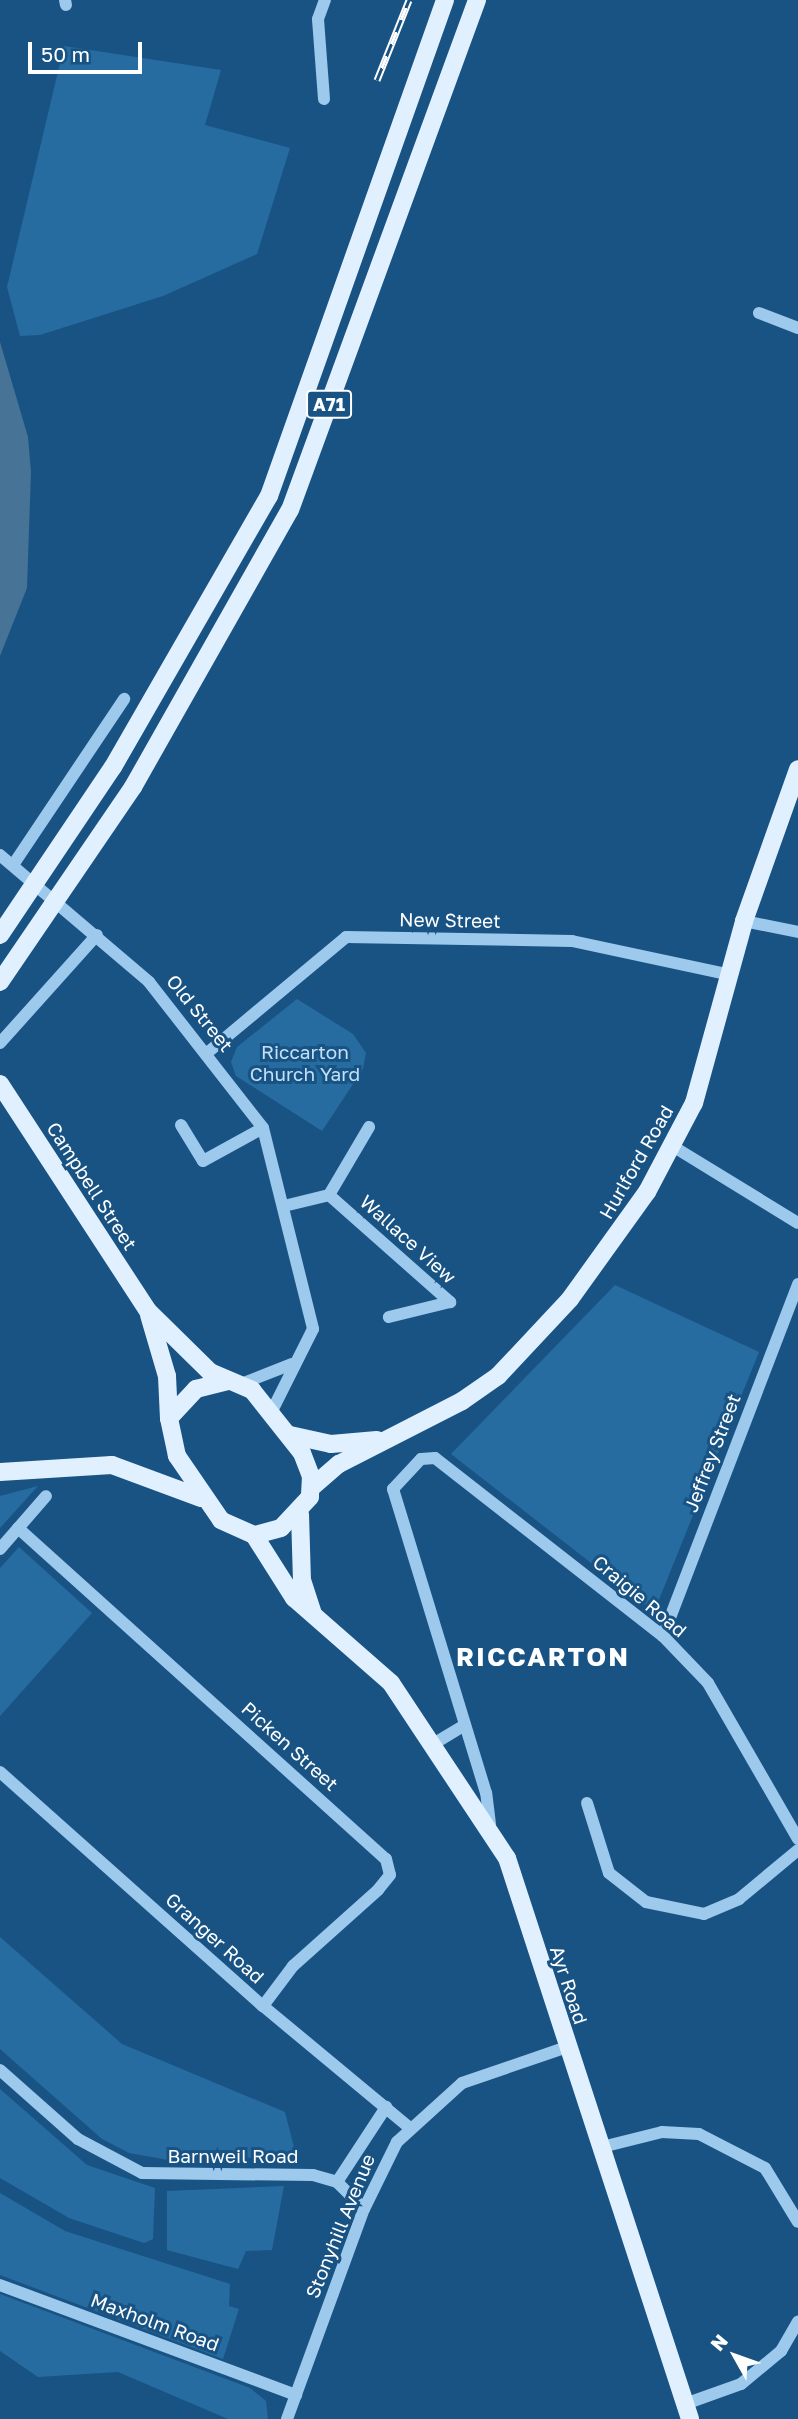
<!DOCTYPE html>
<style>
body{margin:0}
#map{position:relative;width:798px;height:2419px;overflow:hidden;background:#185384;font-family:"Golos Text",sans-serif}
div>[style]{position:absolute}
.green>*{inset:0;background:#266ca1}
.water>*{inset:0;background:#477397}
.minor>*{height:12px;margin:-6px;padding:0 6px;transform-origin:6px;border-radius:6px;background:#9cc9ec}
.major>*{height:18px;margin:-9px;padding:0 9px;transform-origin:9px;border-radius:9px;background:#e1f0ff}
.rail>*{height:7px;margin-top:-3.5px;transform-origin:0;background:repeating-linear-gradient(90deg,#185384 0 13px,#fff 0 26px);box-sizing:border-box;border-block:2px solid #fff}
.major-bridge>*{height:18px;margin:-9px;padding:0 9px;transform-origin:9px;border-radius:9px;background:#e1f0ff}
span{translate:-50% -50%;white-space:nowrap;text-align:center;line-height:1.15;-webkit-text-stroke:6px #185384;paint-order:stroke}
.shield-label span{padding:2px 5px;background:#185384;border:2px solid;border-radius:5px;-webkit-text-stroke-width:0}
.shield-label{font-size:18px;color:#fff;font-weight:700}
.street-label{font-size:19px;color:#fff}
.park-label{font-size:19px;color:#c1e1f9}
.district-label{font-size:26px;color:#fff;font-weight:700;letter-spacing:2px}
.north{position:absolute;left:700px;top:2321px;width:70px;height:70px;-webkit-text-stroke:5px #185384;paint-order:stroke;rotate:310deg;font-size:19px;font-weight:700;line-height:28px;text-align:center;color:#fff}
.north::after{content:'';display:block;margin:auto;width:24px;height:32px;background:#fff;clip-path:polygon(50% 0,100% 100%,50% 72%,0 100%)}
.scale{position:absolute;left:28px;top:42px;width:114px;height:32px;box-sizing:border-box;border:4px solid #fff;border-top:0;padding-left:9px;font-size:21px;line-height:24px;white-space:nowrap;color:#fff;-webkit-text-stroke:5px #185384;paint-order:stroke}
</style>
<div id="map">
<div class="green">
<div style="clip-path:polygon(64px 46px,221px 70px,205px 125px,290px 148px,257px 254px,163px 296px,40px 335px,20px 336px,7px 287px)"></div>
<div style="clip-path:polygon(297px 999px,353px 1034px,366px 1053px,363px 1069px,322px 1131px,236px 1076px,231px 1062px,237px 1047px)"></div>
<div style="clip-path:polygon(615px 1285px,759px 1352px,654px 1612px,451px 1454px)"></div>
<div style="clip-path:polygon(38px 1486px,0 1528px,0 1496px)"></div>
<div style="clip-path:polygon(19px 1547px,92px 1613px,0 1716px,0 1568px)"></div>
<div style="clip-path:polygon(0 1937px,122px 2044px,285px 2112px,296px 2155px,179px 2162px,129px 2153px,102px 2139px,0 2049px)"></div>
<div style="clip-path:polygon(0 2089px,87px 2165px,155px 2188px,153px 2239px,144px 2243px,69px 2218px,0 2178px)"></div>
<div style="clip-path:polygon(284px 2186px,272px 2250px,246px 2251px,238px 2269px,167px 2250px,167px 2191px)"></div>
<div style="clip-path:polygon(0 2193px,65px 2231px,230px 2284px,229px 2306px,239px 2309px,223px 2359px,0 2275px)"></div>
<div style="clip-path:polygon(0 2294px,250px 2388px,266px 2401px,268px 2419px,228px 2419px,118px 2372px,38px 2377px,0 2351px)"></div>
</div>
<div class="water">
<div style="clip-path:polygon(0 342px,28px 437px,31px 472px,27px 588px,0 656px)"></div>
</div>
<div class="minor">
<div style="left:65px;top:0;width:5px;rotate:79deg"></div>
<div style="left:324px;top:99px;width:80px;rotate:-94.3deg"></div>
<div style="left:318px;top:19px;width:20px;rotate:-70deg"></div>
<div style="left:759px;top:313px;width:42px;rotate:21deg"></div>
<div style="left:0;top:855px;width:196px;rotate:40.4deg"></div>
<div style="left:149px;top:982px;width:185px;rotate:52deg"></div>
<div style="left:263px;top:1128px;width:207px;rotate:76deg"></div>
<div style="left:313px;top:1329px;width:92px;rotate:116.6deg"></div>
<div style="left:13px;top:865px;width:200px;rotate:-56.2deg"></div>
<div style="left:744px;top:921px;width:55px;rotate:11.5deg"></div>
<div style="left:0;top:1043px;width:145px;rotate:-48.1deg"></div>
<div style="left:207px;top:1053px;width:181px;rotate:-39.8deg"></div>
<div style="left:346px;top:937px;width:226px;rotate:1deg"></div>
<div style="left:572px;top:941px;width:162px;rotate:12.1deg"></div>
<div style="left:181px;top:1125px;width:42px;rotate:58.6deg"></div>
<div style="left:203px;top:1161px;width:68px;rotate:-28.8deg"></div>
<div style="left:674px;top:1147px;width:145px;rotate:31.5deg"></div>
<div style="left:329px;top:1195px;width:79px;rotate:-59.5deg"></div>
<div style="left:284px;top:1206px;width:46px;rotate:-13.7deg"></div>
<div style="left:329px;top:1195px;width:162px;rotate:41.5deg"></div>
<div style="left:450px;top:1302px;width:63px;rotate:166.2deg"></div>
<div style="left:241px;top:1384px;width:55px;rotate:-21.4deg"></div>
<div style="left:18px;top:1528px;width:495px;rotate:42deg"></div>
<div style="left:386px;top:1859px;width:16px;rotate:76deg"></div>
<div style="left:390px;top:1875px;width:19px;rotate:129deg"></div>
<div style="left:378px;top:1890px;width:114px;rotate:138.2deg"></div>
<div style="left:293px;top:1966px;width:50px;rotate:126.9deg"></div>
<div style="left:0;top:1549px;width:70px;rotate:-49deg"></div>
<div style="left:663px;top:1636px;width:377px;rotate:-69deg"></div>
<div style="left:435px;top:1743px;width:35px;rotate:-31deg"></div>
<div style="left:0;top:1772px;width:352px;rotate:41.7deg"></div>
<div style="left:263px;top:2006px;width:190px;rotate:39.7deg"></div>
<div style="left:587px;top:1803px;width:73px;rotate:72.6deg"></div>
<div style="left:609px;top:1873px;width:47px;rotate:38.1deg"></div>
<div style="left:646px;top:1902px;width:59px;rotate:11.7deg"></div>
<div style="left:704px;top:1914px;width:38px;rotate:-23deg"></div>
<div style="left:739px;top:1899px;width:77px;rotate:-39.7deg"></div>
<div style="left:490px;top:1824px;width:31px;rotate:-97deg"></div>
<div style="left:486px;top:1793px;width:318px;rotate:-107deg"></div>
<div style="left:393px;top:1489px;width:41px;rotate:-47deg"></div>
<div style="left:421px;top:1459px;width:14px;rotate:-4deg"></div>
<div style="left:435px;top:1458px;width:289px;rotate:38deg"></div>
<div style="left:663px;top:1636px;width:65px;rotate:46.2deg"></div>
<div style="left:708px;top:1683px;width:180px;rotate:60deg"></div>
<div style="left:0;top:2070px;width:104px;rotate:41.5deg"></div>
<div style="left:78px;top:2139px;width:72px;rotate:28deg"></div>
<div style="left:142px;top:2173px;width:171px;rotate:0.7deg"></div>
<div style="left:313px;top:2175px;width:25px;rotate:16deg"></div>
<div style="left:337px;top:2182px;width:38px;rotate:45deg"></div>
<div style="left:602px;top:2147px;width:62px;rotate:-14deg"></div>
<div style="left:662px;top:2132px;width:37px;rotate:3deg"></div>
<div style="left:699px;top:2134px;width:74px;rotate:27.3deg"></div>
<div style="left:765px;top:2168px;width:63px;rotate:58.6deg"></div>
<div style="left:337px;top:2182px;width:90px;rotate:-56.8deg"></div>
<div style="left:0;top:2285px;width:316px;rotate:20.4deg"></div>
<div style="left:685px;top:2404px;width:59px;rotate:-19.7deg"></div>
<div style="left:741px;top:2384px;width:52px;rotate:-39.5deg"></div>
<div style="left:781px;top:2351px;width:34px;rotate:-60deg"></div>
<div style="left:287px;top:2419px;width:224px;rotate:-69.9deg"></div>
<div style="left:364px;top:2209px;width:75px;rotate:-63.8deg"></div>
<div style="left:397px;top:2142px;width:88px;rotate:-42.2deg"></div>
<div style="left:462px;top:2083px;width:111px;rotate:-18.9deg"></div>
</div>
<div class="major">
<div style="left:113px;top:767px;width:313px;rotate:-60.1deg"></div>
<div style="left:269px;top:496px;width:526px;rotate:-70.46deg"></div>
<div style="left:133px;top:787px;width:318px;rotate:-60.5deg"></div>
<div style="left:290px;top:510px;width:543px;rotate:-69.86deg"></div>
<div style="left:0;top:1084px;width:271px;rotate:56.9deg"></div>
<div style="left:148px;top:1311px;width:87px;rotate:44.5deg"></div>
<div style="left:210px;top:1372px;width:46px;rotate:23.2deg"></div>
<div style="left:252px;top:1390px;width:80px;rotate:51.6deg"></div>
<div style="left:302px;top:1453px;width:25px;rotate:69deg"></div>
<div style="left:311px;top:1476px;width:21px;rotate:93deg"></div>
<div style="left:310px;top:1497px;width:42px;rotate:133.1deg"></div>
<div style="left:281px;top:1528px;width:28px;rotate:165deg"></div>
<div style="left:254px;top:1535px;width:36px;rotate:-156deg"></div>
<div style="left:221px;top:1520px;width:78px;rotate:-124.5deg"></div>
<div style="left:177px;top:1456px;width:39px;rotate:-102deg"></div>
<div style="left:169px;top:1418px;width:40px;rotate:-47deg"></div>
<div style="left:196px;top:1389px;width:32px;rotate:-14deg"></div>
<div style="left:149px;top:1315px;width:64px;rotate:73.6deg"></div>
<div style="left:167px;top:1376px;width:42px;rotate:87.3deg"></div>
<div style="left:290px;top:1435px;width:42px;rotate:12.4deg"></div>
<div style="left:331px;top:1444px;width:46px;rotate:-5deg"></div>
<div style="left:0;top:1472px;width:112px;rotate:-3.6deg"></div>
<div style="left:112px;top:1465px;width:95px;rotate:20.3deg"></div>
<div style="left:311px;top:1488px;width:37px;rotate:-41deg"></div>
<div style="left:339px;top:1464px;width:138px;rotate:-27.1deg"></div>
<div style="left:462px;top:1401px;width:44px;rotate:-34.8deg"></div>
<div style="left:498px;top:1376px;width:105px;rotate:-46.9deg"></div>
<div style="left:570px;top:1299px;width:132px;rotate:-54.3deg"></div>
<div style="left:647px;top:1192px;width:101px;rotate:-62.2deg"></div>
<div style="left:694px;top:1103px;width:189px;rotate:-74.6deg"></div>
<div style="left:744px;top:921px;width:161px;rotate:-70.4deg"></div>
<div style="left:300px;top:1514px;width:66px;rotate:88.3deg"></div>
<div style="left:302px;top:1580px;width:35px;rotate:72deg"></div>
<div style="left:254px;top:1535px;width:75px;rotate:57.6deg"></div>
<div style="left:294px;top:1598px;width:129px;rotate:41.2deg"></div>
<div style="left:391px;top:1683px;width:210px;rotate:56.5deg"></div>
<div style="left:507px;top:1858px;width:590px;rotate:71.93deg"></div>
</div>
<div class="rail">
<div style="left:377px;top:80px;width:86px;rotate:-68.2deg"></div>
</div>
<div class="major-bridge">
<div style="left:0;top:935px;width:202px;rotate:-56.1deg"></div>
<div style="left:0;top:982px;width:236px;rotate:-55.7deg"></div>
</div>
<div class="shield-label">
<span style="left:329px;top:404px">A71</span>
</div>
<div class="street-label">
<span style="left:450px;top:920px;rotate:1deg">New Street</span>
<span style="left:200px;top:1013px;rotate:51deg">Old Street</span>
<span style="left:636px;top:1162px;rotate:-60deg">Hurlford Road</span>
<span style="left:92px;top:1186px;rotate:57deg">Campbell Street</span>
<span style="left:408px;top:1239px;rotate:42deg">Wallace View</span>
<span style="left:712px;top:1453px;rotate:-69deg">Jeffrey Street</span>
<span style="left:640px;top:1596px;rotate:40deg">Craigie Road</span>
<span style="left:290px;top:1746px;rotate:42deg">Picken Street</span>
<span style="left:215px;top:1938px;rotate:42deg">Granger Road</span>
<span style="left:569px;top:1985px;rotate:72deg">Ayr Road</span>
<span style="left:233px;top:2156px">Barnweil Road</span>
<span style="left:340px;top:2226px;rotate:-68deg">Stonyhill Avenue</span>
<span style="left:155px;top:2322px;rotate:20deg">Maxholm Road</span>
</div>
<div class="park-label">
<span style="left:305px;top:1063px">Riccarton<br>Church Yard</span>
</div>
<div class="district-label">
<span style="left:543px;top:1657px">RICCARTON</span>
</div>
<div class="north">N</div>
<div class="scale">50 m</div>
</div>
